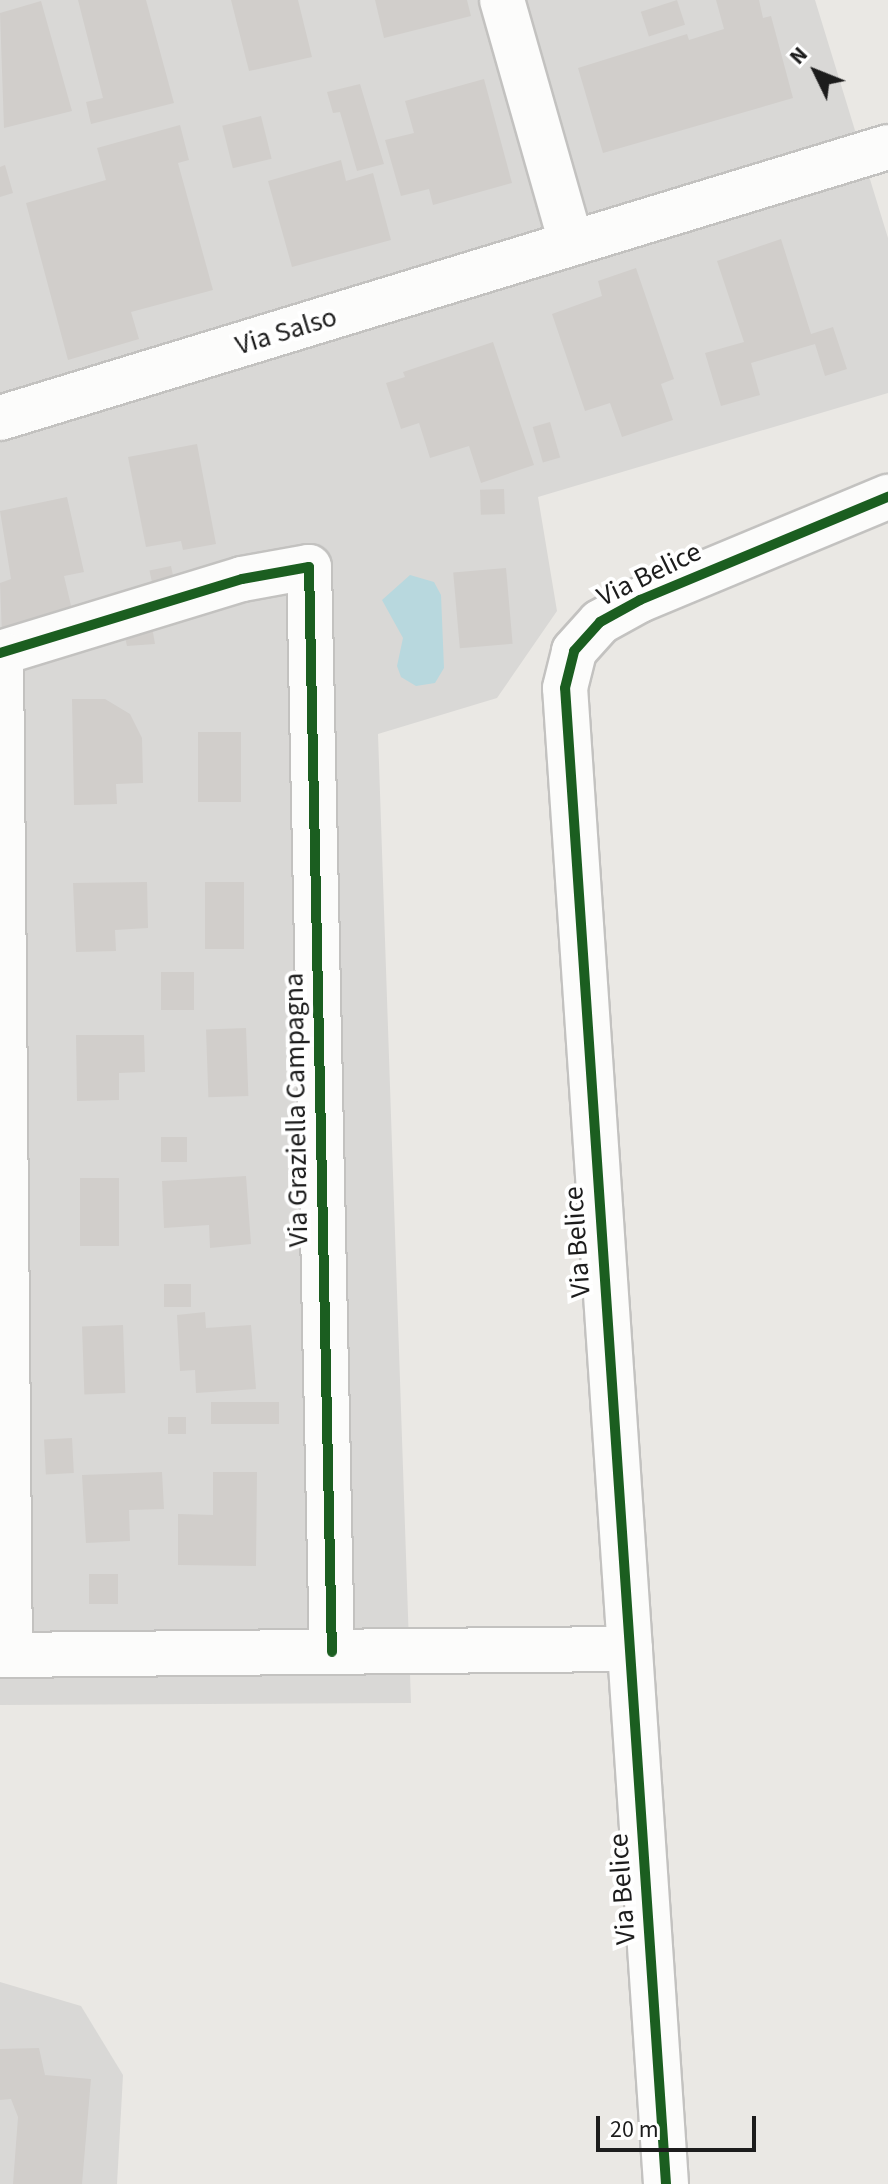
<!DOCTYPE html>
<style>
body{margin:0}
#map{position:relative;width:888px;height:2184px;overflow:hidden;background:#eae8e4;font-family:"Source Sans 3",sans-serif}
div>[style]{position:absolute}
.residential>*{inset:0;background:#d9d8d6}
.water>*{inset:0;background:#b8d8de}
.building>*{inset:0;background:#d1cecb;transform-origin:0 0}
.roads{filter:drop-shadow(2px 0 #c3c2c0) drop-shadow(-2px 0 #c3c2c0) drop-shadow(0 2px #c3c2c0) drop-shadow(0 -2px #c3c2c0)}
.street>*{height:44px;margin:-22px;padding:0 22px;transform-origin:22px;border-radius:22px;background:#fcfcfb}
.cycleway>*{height:10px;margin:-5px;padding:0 5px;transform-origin:5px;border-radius:5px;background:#1b5e20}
span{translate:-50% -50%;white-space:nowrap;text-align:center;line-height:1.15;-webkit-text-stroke:8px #fff;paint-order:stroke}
.street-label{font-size:28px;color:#1c1c1c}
.north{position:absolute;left:776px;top:32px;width:80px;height:80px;-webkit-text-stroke:6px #fff;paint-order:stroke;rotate:313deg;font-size:22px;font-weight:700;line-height:32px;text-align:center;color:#1c1c1c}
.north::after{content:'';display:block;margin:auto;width:28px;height:36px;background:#1c1c1c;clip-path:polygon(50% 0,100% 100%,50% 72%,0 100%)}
.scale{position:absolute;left:596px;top:2116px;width:160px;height:36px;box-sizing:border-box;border:4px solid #1c1c1c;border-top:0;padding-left:10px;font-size:24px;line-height:28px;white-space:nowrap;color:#1c1c1c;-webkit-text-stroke:6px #fff;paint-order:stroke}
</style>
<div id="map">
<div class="residential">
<div style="clip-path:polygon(0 0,815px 0,888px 238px,888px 393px,538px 497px,557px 611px,497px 698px,378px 734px,411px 1703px,0 1705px)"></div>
<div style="clip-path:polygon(0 1982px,81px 2006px,123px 2075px,117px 2184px,0 2184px)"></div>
</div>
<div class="water">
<div style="clip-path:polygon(410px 575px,434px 582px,441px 595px,444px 668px,435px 683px,416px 686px,401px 677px,397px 666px,403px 638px,382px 600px)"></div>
</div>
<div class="building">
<div style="clip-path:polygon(78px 0,146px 0,174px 103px,91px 124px,86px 102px,103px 98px)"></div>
<div style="clip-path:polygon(231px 0,298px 0,312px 57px,249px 71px)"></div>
<div style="clip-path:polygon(375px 0,467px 0,471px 16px,384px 38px)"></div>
<div style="left:677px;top:0;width:26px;height:38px;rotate:72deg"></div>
<div style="clip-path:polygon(716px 0,759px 0,763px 18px,771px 16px,793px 98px,603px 153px,578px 68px,687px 34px,689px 40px,724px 29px)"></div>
<div style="clip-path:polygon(41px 1px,72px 111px,4px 128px,0 13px)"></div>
<div style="clip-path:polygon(484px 79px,512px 183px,433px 205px,429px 189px,401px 196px,385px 140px,414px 133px,405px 101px)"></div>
<div style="clip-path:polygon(360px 84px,384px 164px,357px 171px,340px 112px,333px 113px,327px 92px)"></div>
<div style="left:261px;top:116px;width:44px;height:40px;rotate:76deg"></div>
<div style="clip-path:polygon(180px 125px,189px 160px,178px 163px,213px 290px,131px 312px,139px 339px,68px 360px,26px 203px,106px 180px,97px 148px)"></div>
<div style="clip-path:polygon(341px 160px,346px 181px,373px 173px,391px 240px,292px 267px,268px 181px)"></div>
<div style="clip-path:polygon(5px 165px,13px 193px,0 197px,0 167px)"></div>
<div style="clip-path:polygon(781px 239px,811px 334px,833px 327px,847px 369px,825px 376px,815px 344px,751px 363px,760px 395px,721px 406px,705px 353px,744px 342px,717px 261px)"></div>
<div style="clip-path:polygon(636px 268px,674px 379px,661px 384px,673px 420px,622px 437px,610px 403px,585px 411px,552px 314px,602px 296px,598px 281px)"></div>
<div style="clip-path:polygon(493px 342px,534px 465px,481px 483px,469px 446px,430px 458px,419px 423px,401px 429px,386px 383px,405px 377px,403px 372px)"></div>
<div style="left:550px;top:422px;width:37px;height:18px;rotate:74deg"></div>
<div style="clip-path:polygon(197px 444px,216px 544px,183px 550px,181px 541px,146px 547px,128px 457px)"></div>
<div style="left:504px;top:489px;width:25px;height:24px;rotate:88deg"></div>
<div style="clip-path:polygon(67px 497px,84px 572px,64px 576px,73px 614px,2px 636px,0 583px,11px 579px,0 511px)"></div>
<div style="left:171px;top:566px;width:19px;height:22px;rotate:78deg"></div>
<div style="left:506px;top:568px;width:76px;height:53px;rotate:85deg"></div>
<div style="clip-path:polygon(151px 621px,155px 644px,127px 646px,123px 628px)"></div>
<div style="clip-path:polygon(72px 699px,105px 699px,130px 714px,142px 738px,143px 783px,116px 784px,117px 804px,74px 805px)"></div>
<div style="left:241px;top:732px;width:70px;height:43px;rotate:90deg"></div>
<div style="clip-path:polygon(147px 882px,148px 928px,115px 930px,116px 951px,76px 952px,73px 883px)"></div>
<div style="left:205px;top:882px;width:39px;height:67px"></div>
<div style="left:161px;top:972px;width:33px;height:38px"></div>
<div style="left:246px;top:1028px;width:68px;height:40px;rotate:88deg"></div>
<div style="clip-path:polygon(76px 1035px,144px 1035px,145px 1072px,119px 1073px,119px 1100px,77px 1101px)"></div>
<div style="left:161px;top:1137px;width:26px;height:25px"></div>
<div style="clip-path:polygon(246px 1176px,251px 1244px,210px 1248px,209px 1225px,164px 1228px,162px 1181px)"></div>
<div style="left:80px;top:1178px;width:39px;height:68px"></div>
<div style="left:164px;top:1284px;width:27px;height:23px"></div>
<div style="clip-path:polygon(205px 1312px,206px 1328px,251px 1325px,256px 1389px,196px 1393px,195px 1370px,180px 1371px,177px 1315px)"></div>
<div style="left:123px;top:1325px;width:68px;height:41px;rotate:88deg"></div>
<div style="left:279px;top:1402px;width:22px;height:68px;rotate:90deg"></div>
<div style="left:168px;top:1417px;width:18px;height:17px"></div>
<div style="left:72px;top:1438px;width:35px;height:28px;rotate:87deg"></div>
<div style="clip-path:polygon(162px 1472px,164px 1509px,129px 1510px,130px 1541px,86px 1543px,82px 1475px)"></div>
<div style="clip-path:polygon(213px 1472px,257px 1472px,256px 1566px,178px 1565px,178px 1514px,213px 1515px)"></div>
<div style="left:118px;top:1574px;width:30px;height:29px;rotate:90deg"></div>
<div style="clip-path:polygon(39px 2048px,45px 2075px,91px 2079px,82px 2184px,13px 2184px,18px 2117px,11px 2099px,0 2100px,0 2049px)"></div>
</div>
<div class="roads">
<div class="street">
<div style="left:502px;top:0;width:253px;rotate:74.1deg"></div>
<div style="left:0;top:418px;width:928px;rotate:-16.97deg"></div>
<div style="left:0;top:653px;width:253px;rotate:-17deg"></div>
<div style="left:242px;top:579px;width:68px;rotate:-10.2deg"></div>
<div style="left:309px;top:567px;width:1085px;rotate:88.79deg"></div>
<div style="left:1px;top:653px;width:1002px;rotate:89.49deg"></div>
<div style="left:0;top:1655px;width:630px;rotate:-0.55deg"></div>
<div style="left:666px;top:2184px;width:1499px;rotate:-93.86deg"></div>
<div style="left:565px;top:688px;width:38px;rotate:-76deg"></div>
<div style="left:574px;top:651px;width:39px;rotate:-48deg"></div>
<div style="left:600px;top:622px;width:46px;rotate:-28.8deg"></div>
<div style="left:640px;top:600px;width:269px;rotate:-22.6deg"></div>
</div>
</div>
<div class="cycleway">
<div style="left:0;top:653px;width:253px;rotate:-17deg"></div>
<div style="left:242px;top:579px;width:68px;rotate:-10.2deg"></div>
<div style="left:309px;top:567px;width:1085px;rotate:88.79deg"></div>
<div style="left:666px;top:2184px;width:1499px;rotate:-93.86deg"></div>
<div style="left:565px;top:688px;width:38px;rotate:-76deg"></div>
<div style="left:574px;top:651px;width:39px;rotate:-48deg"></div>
<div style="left:600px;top:622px;width:46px;rotate:-28.8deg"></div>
<div style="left:640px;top:600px;width:269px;rotate:-22.6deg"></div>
</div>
<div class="street-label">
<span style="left:286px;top:331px;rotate:-17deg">Via Salso</span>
<span style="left:649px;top:574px;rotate:-26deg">Via Belice</span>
<span style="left:296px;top:1110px;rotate:-91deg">Via Graziella Campagna</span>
<span style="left:577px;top:1242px;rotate:-94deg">Via Belice</span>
<span style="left:622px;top:1889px;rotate:-94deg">Via Belice</span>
</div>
<div class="north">N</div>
<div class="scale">20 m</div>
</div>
